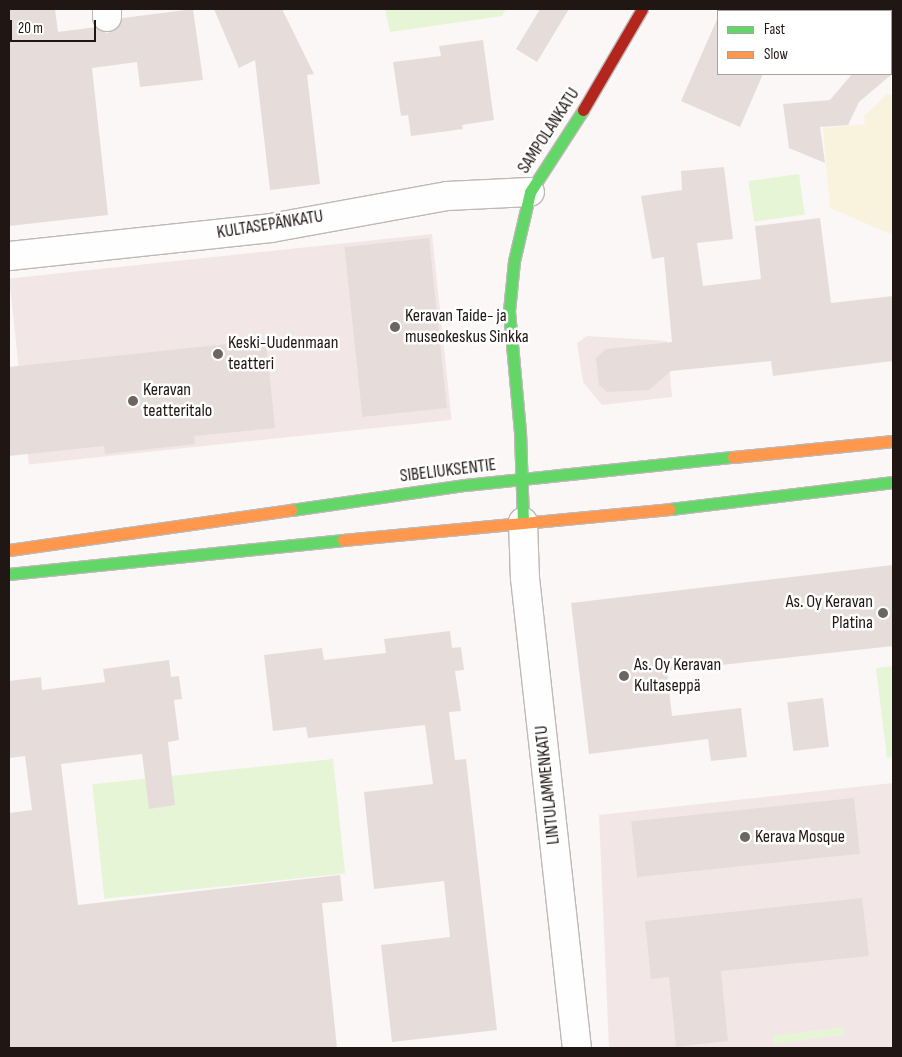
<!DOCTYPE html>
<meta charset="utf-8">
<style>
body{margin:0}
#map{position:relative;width:902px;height:1057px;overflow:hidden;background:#faf7f6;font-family:"Sofia Sans Condensed",sans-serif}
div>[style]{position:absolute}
.commercial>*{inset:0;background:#f3e6e6;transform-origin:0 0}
.green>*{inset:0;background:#e5f5d6;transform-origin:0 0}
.sand>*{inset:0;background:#f9f2dd}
.building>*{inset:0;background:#e6dddb;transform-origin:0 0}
.roads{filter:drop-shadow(1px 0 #beb8b6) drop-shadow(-1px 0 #beb8b6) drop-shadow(0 1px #beb8b6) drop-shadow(0 -1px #beb8b6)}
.street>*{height:28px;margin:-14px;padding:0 14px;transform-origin:14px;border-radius:14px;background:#fefefe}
.fast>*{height:11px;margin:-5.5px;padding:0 5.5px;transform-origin:5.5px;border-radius:5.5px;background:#63d668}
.slow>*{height:11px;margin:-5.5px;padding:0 5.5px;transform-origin:5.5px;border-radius:5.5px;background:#ff974d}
.jam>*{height:11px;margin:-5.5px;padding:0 5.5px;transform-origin:5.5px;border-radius:5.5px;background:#b3261e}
.dots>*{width:14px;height:14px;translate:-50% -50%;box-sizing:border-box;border:2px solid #fff;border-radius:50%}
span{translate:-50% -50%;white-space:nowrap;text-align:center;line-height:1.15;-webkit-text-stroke:5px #fff;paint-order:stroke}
.street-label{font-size:18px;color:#201714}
.poi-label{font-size:18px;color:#201714}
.left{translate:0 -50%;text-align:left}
.right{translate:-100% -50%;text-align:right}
.frame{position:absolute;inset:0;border:10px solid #201714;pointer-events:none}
.legend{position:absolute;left:717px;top:10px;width:175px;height:65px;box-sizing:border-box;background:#fff;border:1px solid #a6a2a1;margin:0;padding:6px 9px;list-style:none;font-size:15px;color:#201714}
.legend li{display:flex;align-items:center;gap:10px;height:25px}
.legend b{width:25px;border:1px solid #a6a2a1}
.scale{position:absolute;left:10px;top:20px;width:86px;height:22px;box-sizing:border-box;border:2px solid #201714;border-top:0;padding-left:6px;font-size:15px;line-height:18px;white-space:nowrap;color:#201714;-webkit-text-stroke:4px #fff;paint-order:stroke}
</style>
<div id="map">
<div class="commercial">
<div style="left:432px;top:234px;width:187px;height:425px;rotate:84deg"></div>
<div style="clip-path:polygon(587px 336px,667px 341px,672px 397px,602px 405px,583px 382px,577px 343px)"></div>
<div style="clip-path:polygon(893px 783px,893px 1048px,609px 1048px,599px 815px)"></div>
</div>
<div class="green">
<div style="clip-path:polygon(385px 9px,506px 9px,502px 16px,390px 32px)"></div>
<div style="left:799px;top:174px;width:41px;height:51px;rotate:82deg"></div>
<div style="clip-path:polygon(893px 666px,893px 757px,887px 758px,876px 668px)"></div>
<div style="left:333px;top:759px;width:115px;height:242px;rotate:84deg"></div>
<div style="left:844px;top:1027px;width:8px;height:72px;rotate:83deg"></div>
</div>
<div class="sand">
<div style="clip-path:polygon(887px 94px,893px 95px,893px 235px,830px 208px,823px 128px,865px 124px,864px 116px)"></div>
</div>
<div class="building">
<div style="clip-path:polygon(9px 9px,55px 9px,58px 32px,96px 27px,107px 33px,115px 30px,123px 18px,193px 9px,203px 80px,140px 87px,137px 62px,92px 68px,108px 215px,9px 226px)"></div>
<div style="clip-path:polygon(214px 9px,282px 9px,314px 74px,307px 75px,320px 184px,270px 190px,255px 60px,239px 68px)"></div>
<div style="clip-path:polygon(540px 9px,569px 9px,537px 62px,516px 49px)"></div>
<div style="clip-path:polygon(718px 17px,718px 74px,763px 74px,740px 127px,681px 101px)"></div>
<div style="clip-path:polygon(483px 40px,494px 120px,462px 125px,463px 129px,411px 136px,408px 115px,401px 116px,393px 62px,441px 56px,439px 46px)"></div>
<div style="clip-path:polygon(852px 74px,892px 74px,859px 102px,848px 125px,820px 127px,825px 163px,789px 148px,783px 104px,830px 100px)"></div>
<div style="clip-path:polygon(724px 167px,733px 239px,697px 243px,703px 286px,761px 279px,755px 226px,820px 218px,831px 303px,893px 296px,893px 361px,773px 376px,771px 361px,671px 371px,649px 390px,607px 392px,599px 385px,596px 358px,606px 349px,672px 342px,664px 257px,652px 259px,641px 196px,682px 190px,681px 171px)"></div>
<div style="left:429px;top:238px;width:171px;height:85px;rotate:84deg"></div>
<div style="clip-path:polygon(266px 340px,275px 428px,194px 436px,195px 444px,105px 454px,104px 446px,9px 456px,9px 367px)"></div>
<div style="clip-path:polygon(893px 565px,893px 646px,667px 671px,672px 716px,741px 708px,747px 757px,711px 761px,708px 739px,589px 754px,571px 603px)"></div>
<div style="clip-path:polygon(450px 631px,452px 648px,461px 647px,464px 670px,455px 671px,461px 711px,449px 712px,455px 760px,466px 759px,497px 1030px,392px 1042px,381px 945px,450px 937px,444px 881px,374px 889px,364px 792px,433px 784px,425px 725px,308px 738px,306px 727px,273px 731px,264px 655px,322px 648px,324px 660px,386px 653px,384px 639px)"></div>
<div style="clip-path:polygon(169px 660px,171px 677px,179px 676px,182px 699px,174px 700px,179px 740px,168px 742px,175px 805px,149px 809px,142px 754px,61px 764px,78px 905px,340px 875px,343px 901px,322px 903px,337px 1048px,9px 1048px,9px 813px,32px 810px,25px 756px,9px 758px,9px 681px,41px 677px,42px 690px,105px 682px,103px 669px)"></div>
<div style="left:823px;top:698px;width:49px;height:36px;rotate:83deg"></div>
<div style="left:854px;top:798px;width:56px;height:224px;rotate:84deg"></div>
<div style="clip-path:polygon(862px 898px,869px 956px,721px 971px,728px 1041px,676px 1047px,669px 977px,651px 979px,645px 921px)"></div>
</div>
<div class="roads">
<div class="street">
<div style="left:107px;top:9px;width:8px;rotate:90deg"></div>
<div style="left:9px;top:256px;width:263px;rotate:-6.1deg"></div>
<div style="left:271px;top:228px;width:179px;rotate:-10.3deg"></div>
<div style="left:447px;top:196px;width:83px;rotate:-2.8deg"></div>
<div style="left:523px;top:522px;width:56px;rotate:88deg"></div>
<div style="left:525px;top:578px;width:473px;rotate:83.7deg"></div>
</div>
<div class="fast">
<div style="left:670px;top:509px;width:225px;rotate:-6.9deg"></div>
<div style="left:291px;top:510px;width:176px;rotate:-8.2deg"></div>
<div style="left:465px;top:485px;width:269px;rotate:-6deg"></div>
<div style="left:523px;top:522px;width:90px;rotate:-91.9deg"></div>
<div style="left:520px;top:432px;width:121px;rotate:-95.2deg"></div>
<div style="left:509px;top:311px;width:50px;rotate:-84.3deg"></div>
<div style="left:514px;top:261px;width:71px;rotate:-76.9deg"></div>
<div style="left:530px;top:192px;width:98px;rotate:-57.1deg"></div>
<div style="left:9px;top:574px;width:336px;rotate:-5.8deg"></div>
</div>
<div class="slow">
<div style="left:733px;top:457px;width:161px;rotate:-5.7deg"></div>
<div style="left:343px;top:540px;width:328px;rotate:-5.4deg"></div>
<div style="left:9px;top:550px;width:285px;rotate:-8.1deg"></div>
</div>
<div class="jam">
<div style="left:583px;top:110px;width:117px;rotate:-59.7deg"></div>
</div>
</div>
<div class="dots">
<div style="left:395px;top:327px;background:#6c6563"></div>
<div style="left:218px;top:354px;background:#6c6563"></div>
<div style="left:133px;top:401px;background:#6c6563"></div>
<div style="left:883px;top:613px;background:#6c6563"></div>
<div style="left:624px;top:676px;background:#6c6563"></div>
<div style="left:745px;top:837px;background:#6c6563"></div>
</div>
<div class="street-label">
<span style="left:549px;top:131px;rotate:-57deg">SAMPOLANKATU</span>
<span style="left:270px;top:225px;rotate:-9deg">KULTASEPÄNKATU</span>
<span style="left:448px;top:471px;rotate:-7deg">SIBELIUKSENTIE</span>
<span style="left:548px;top:785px;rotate:-96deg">LINTULAMMENKATU</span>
</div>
<div class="poi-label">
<span class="left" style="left:405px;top:327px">Keravan Taide- ja<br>museokeskus Sinkka</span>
<span class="left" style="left:228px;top:354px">Keski-Uudenmaan<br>teatteri</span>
<span class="left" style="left:143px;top:401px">Keravan<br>teatteritalo</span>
<span class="right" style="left:873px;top:613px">As. Oy Keravan<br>Platina</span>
<span class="left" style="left:634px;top:676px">As. Oy Keravan<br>Kultaseppä</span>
<span class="left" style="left:755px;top:837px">Kerava Mosque</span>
</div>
<div class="frame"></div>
<ul class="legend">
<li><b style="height:6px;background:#63d668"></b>Fast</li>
<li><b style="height:6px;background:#ff974d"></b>Slow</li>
</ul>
<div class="scale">20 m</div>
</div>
